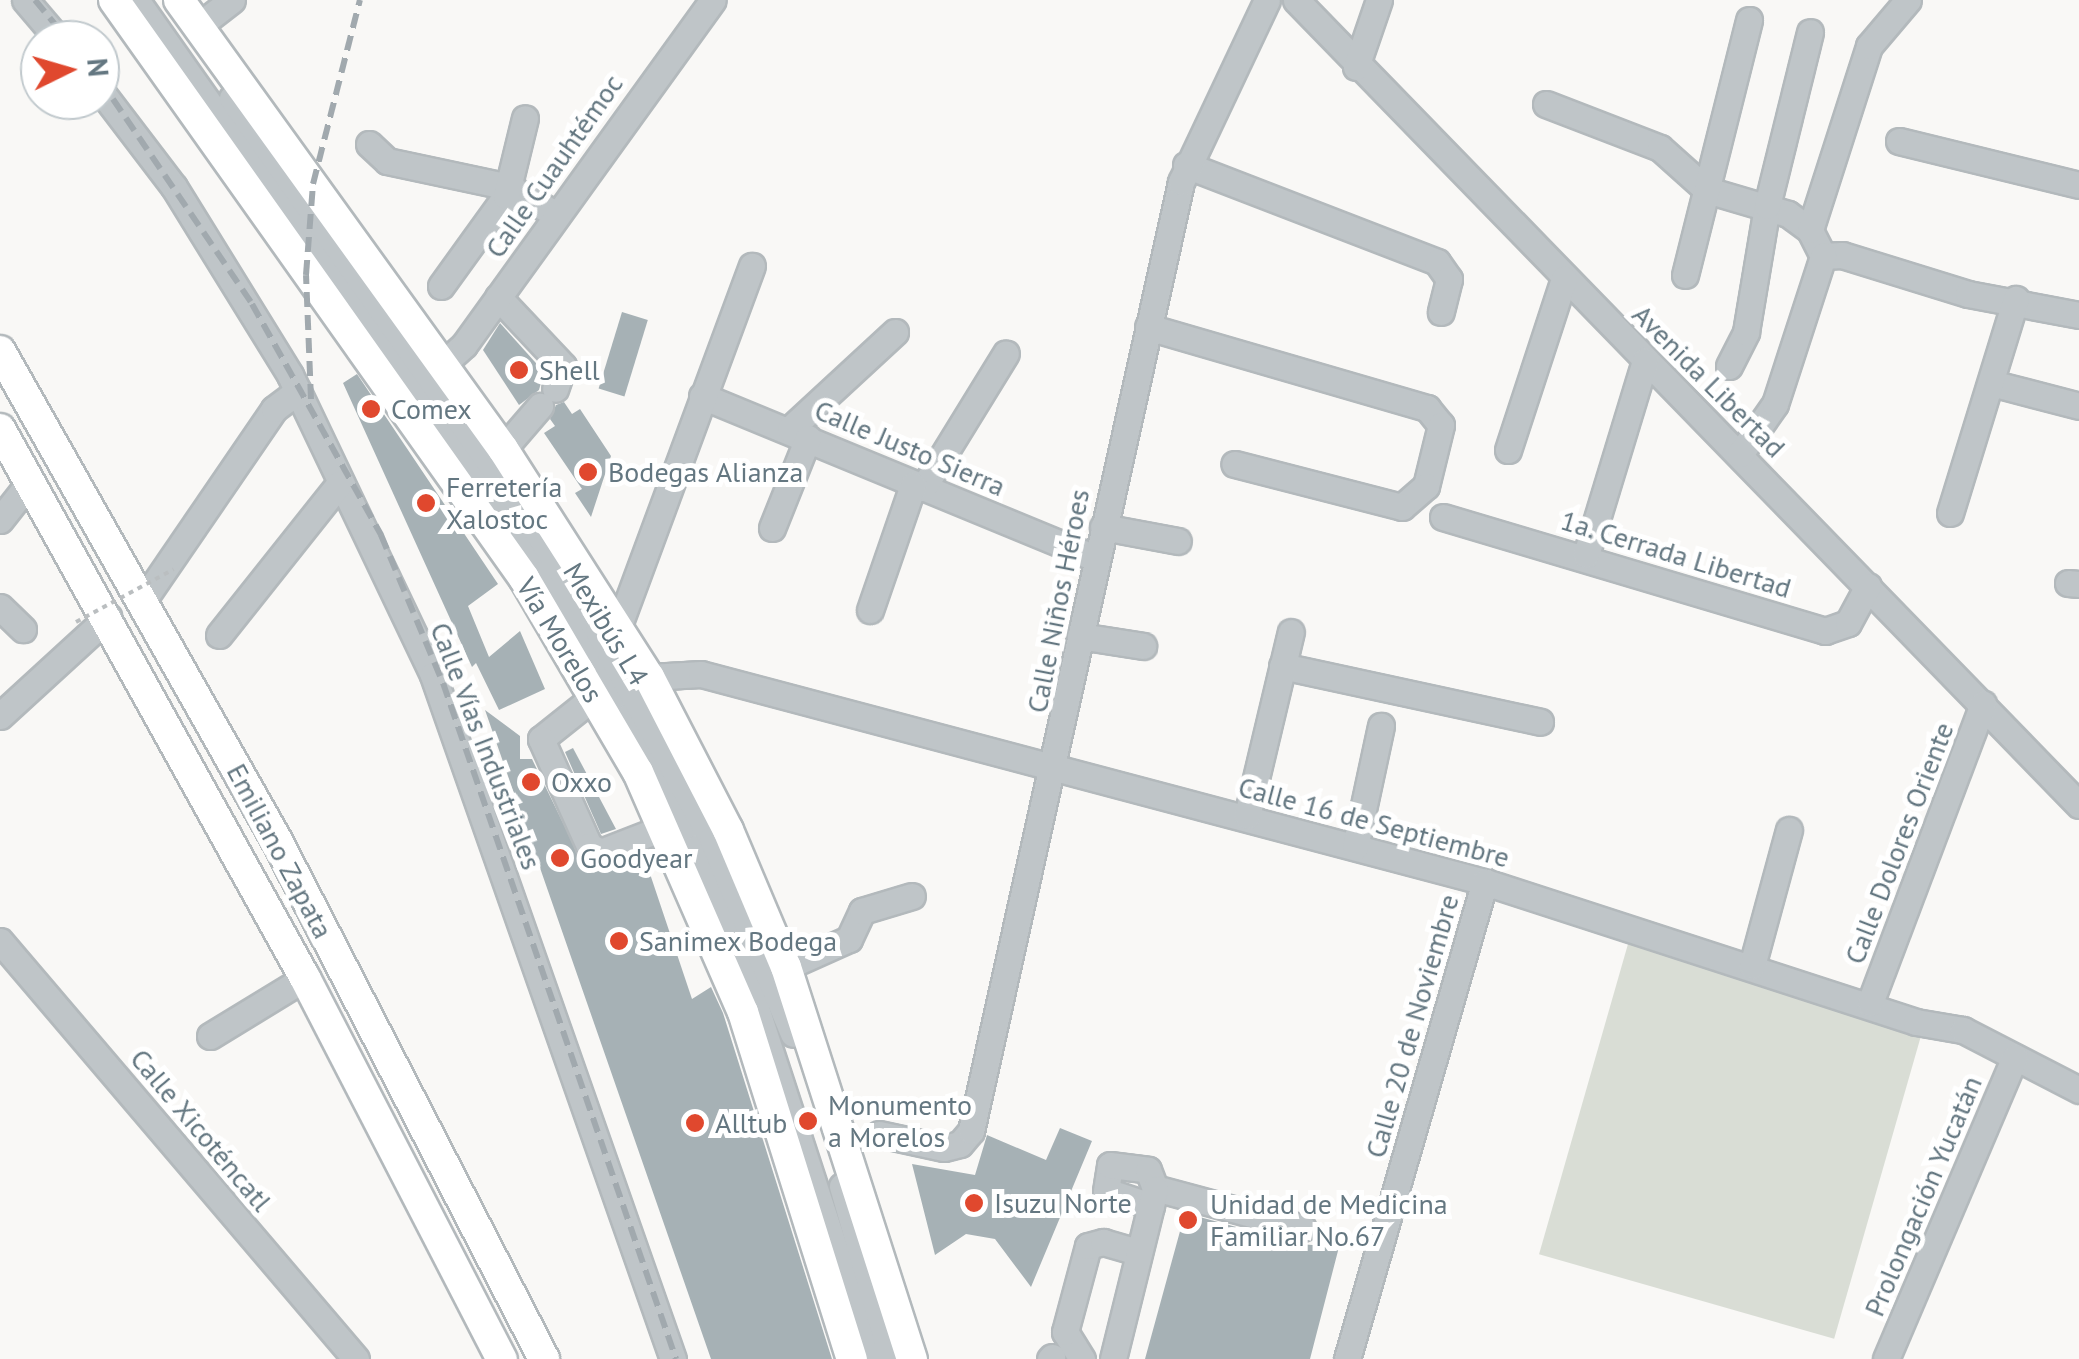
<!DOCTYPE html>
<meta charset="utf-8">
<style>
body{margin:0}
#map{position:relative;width:2079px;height:1359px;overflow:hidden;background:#f9f8f6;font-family:"PT Sans",sans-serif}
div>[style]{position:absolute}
.green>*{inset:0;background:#d9ddd5;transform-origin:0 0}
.building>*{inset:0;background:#a6b1b5;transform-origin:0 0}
.roads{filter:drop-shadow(2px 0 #b3b9bc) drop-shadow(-2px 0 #b3b9bc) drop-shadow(0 2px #b3b9bc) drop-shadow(0 -2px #b3b9bc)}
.minor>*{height:25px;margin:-12.5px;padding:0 12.5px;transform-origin:12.5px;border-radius:12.5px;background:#bfc5c8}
.major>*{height:30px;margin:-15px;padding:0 15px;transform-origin:15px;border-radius:15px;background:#fff}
.rail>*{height:6px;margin-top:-3px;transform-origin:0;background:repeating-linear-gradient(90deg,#a1a9ae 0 15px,transparent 0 23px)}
.path-bridge>*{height:4px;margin-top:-2px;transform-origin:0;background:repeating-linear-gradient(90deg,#babec0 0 5px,transparent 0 10px)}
.dots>*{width:28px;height:28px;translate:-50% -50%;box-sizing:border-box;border:5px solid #fff;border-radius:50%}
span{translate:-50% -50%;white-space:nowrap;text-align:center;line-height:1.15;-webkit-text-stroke:10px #fff;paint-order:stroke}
.street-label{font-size:28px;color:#647781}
.poi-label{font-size:28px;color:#647781}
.left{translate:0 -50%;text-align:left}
.north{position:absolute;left:20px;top:20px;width:100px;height:100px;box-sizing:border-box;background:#fff;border:2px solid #c1c9cd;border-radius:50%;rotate:85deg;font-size:28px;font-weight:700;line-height:40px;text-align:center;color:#647781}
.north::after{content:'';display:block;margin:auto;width:35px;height:45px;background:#e0482e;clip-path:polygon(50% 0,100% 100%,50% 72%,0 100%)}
</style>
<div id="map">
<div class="green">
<div style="left:1630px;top:937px;width:307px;height:330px;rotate:16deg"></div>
</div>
<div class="building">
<div style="left:622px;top:312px;width:27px;height:80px;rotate:17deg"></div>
<div style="clip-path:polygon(500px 323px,544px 372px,539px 390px,519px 405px,483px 350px)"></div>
<div style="clip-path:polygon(357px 374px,498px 584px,468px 606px,489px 657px,520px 631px,545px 689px,499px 710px,476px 663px,472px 667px,343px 383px)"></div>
<div style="clip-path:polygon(564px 402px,572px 414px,580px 409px,611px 456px,591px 517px,575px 493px,582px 489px,544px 433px,555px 426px,550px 419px,556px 405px)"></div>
<div style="clip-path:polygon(485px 710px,520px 736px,520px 759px,532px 759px,581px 860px,601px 868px,643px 853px,692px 999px,711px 987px,723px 1013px,832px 1359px,711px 1359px)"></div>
<div style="clip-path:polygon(573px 748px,616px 829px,601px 834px,565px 752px)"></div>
<div style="clip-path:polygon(1060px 1128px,1092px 1141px,1031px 1287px,995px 1239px,966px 1234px,935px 1255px,912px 1164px,975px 1175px,987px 1135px,1046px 1160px)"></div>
<div style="clip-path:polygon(1185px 1213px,1299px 1244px,1339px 1247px,1310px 1359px,1145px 1359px)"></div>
</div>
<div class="roads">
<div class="minor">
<div style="left:25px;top:0;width:52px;rotate:49.6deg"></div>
<div style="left:136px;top:0;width:702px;rotate:54.79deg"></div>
<div style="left:541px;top:574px;width:167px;rotate:58.5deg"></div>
<div style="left:628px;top:716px;width:148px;rotate:63.1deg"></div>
<div style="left:695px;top:848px;width:123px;rotate:68deg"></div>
<div style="left:741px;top:962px;width:418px;rotate:71.9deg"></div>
<div style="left:1296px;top:0;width:1123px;rotate:45.79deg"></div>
<div style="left:197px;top:27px;width:44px;rotate:-37.6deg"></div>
<div style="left:1356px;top:67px;width:71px;rotate:-71.1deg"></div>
<div style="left:100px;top:90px;width:122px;rotate:52.7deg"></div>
<div style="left:174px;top:187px;width:221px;rotate:58.3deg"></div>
<div style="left:290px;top:375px;width:332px;rotate:64.5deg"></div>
<div style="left:433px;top:675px;width:725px;rotate:70.67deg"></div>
<div style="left:232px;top:98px;width:513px;rotate:54.76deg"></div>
<div style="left:528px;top:517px;width:134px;rotate:58.4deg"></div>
<div style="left:598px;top:631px;width:237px;rotate:61.3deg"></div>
<div style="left:712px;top:839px;width:211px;rotate:67.4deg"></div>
<div style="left:1546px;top:104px;width:122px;rotate:21.1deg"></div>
<div style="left:1660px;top:148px;width:63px;rotate:41.8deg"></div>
<div style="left:1707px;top:190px;width:84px;rotate:16.5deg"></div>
<div style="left:1788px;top:214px;width:27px;rotate:36deg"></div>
<div style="left:1899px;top:141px;width:185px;rotate:13.7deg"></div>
<div style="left:369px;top:144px;width:25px;rotate:43deg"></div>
<div style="left:387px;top:161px;width:125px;rotate:12deg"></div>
<div style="left:509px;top:187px;width:53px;rotate:30.4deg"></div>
<div style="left:1186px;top:165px;width:269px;rotate:21.1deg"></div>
<div style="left:1437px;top:262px;width:21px;rotate:55deg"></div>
<div style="left:1449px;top:279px;width:34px;rotate:104deg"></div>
<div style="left:1823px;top:256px;width:29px;rotate:-117deg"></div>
<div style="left:1810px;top:230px;width:193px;rotate:-72.2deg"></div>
<div style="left:1869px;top:46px;width:60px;rotate:-49.7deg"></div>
<div style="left:1823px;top:256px;width:19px;rotate:-3deg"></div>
<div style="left:1842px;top:255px;width:132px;rotate:17.2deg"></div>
<div style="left:1968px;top:294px;width:113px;rotate:10.7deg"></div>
<div style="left:1685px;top:275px;width:263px;rotate:-75.9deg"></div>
<div style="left:441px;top:286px;width:111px;rotate:-54.2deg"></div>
<div style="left:506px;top:196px;width:80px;rotate:-76.3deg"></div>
<div style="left:498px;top:297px;width:95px;rotate:46.7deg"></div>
<div style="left:563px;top:366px;width:24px;rotate:109deg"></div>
<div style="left:1148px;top:327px;width:291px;rotate:16.2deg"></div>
<div style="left:1427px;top:408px;width:22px;rotate:51deg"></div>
<div style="left:1441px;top:425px;width:63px;rotate:103.8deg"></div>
<div style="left:1426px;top:486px;width:32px;rotate:139deg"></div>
<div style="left:1402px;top:507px;width:173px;rotate:-165.6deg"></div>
<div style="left:443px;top:364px;width:28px;rotate:-42deg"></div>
<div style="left:464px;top:345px;width:425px;rotate:-54.2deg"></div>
<div style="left:1729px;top:366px;width:38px;rotate:-63deg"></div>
<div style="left:1746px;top:332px;width:128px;rotate:-80.5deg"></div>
<div style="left:1767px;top:206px;width:179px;rotate:-76.1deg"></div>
<div style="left:1991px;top:383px;width:91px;rotate:14.6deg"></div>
<div style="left:702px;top:396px;width:425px;rotate:22.4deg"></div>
<div style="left:790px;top:429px;width:143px;rotate:-42.7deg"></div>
<div style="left:503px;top:449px;width:57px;rotate:-49.3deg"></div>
<div style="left:1508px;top:450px;width:180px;rotate:-71.9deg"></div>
<div style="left:1740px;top:454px;width:61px;rotate:-55deg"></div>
<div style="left:1775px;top:404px;width:156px;rotate:-72deg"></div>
<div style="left:923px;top:488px;width:158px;rotate:-58.4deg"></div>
<div style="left:1950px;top:513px;width:224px;rotate:-72.9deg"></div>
<div style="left:1443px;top:517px;width:399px;rotate:16.6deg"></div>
<div style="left:1825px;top:631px;width:24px;rotate:-19deg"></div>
<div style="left:1848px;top:623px;width:42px;rotate:-61.6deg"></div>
<div style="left:0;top:520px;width:48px;rotate:-51.7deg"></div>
<div style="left:1103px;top:527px;width:76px;rotate:10.6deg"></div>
<div style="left:772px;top:528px;width:97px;rotate:-68.2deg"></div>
<div style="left:1586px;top:555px;width:203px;rotate:-73.1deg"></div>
<div style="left:2068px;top:583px;width:11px;rotate:5deg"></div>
<div style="left:142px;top:602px;width:234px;rotate:-55.6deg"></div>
<div style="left:274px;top:409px;width:30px;rotate:-37deg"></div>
<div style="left:0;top:607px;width:32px;rotate:44deg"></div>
<div style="left:870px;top:610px;width:132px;rotate:-71deg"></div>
<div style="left:619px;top:625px;width:383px;rotate:-69.7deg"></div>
<div style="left:219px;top:635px;width:193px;rotate:-51.5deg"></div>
<div style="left:1080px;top:636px;width:64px;rotate:9deg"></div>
<div style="left:1282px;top:666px;width:264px;rotate:12.2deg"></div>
<div style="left:649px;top:677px;width:52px;rotate:-3.3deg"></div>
<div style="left:701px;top:674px;width:811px;rotate:14.86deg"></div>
<div style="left:1485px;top:882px;width:453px;rotate:18deg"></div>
<div style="left:1916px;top:1022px;width:48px;rotate:9.7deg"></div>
<div style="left:1963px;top:1030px;width:131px;rotate:27.3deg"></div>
<div style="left:595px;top:696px;width:69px;rotate:141.5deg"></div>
<div style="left:541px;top:739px;width:117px;rotate:65.8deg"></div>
<div style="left:589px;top:846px;width:13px;rotate:27deg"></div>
<div style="left:601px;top:852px;width:69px;rotate:-21.3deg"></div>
<div style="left:0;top:716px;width:147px;rotate:-42.5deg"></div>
<div style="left:1247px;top:816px;width:189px;rotate:-76.6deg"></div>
<div style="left:1355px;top:847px;width:124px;rotate:-77.9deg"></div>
<div style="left:0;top:941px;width:549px;rotate:49.58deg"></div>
<div style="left:1752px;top:966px;width:141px;rotate:-74.8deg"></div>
<div style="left:786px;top:967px;width:69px;rotate:-24deg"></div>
<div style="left:849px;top:939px;width:31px;rotate:-65deg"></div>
<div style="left:862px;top:911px;width:52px;rotate:-16.7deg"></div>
<div style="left:1870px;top:1003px;width:320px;rotate:-69.3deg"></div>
<div style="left:210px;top:1036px;width:111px;rotate:-31.4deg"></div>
<div style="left:879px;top:1134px;width:66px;rotate:12.2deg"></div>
<div style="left:944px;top:1148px;width:16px;rotate:-14deg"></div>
<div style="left:960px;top:1144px;width:17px;rotate:-50deg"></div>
<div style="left:971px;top:1131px;width:972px;rotate:-77.52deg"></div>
<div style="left:1181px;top:182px;width:201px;rotate:-64.7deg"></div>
<div style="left:842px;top:1186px;width:180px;rotate:73.9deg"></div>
<div style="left:1151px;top:1206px;width:47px;rotate:-161.6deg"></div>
<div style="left:1106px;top:1191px;width:26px;rotate:-81deg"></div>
<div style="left:1110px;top:1165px;width:38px;rotate:7deg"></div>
<div style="left:1148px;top:1170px;width:19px;rotate:69deg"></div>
<div style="left:1155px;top:1188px;width:153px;rotate:15.1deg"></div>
<div style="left:1050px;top:1359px;width:3px;rotate:-45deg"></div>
<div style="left:1082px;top:1359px;width:32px;rotate:-122deg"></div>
<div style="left:1065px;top:1332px;width:89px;rotate:-75deg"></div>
<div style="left:1088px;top:1246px;width:16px;rotate:-15deg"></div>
<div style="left:1103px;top:1242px;width:36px;rotate:16deg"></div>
<div style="left:1113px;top:1359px;width:175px;rotate:-76.1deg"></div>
<div style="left:1347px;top:1359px;width:497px;rotate:-73.9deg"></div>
<div style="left:1886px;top:1359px;width:328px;rotate:-66.9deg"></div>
</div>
<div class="major">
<div style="left:114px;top:0;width:709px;rotate:54.65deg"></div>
<div style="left:524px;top:578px;width:225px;rotate:59.6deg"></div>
<div style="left:638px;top:772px;width:262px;rotate:66.4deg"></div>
<div style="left:743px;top:1012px;width:364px;rotate:72.6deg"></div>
<div style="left:179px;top:0;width:554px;rotate:54.19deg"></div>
<div style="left:503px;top:449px;width:271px;rotate:57.4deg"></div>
<div style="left:649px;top:677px;width:172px;rotate:62.7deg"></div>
<div style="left:728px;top:830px;width:149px;rotate:67.1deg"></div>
<div style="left:786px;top:967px;width:412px;rotate:72.2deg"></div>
<div style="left:0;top:351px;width:561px;rotate:60.51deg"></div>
<div style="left:276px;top:839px;width:585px;rotate:62.73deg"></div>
<div style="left:0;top:429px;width:628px;rotate:60.95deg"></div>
<div style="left:305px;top:978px;width:429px;rotate:62.7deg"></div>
</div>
</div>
<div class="rail">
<div style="left:35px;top:0;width:52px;rotate:50.5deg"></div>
<div style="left:100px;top:80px;width:271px;rotate:55.8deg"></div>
<div style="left:252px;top:304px;width:265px;rotate:60.8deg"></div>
<div style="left:381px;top:535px;width:160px;rotate:67.3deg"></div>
<div style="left:443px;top:683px;width:715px;rotate:70.98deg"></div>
<div style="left:311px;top:399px;width:124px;rotate:-92.3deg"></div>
<div style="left:306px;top:275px;width:91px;rotate:-85.6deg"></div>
<div style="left:313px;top:184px;width:190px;rotate:-75.7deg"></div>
</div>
<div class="path-bridge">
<div style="left:76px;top:622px;width:111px;rotate:-28.4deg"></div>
</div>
<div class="dots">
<div style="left:519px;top:370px;background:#e0482e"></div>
<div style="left:371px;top:409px;background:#e0482e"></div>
<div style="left:588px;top:472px;background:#e0482e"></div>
<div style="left:426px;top:503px;background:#e0482e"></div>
<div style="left:531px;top:782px;background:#e0482e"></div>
<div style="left:560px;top:858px;background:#e0482e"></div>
<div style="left:619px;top:941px;background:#e0482e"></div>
<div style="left:808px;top:1121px;background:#e0482e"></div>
<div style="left:695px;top:1123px;background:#e0482e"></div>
<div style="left:974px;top:1203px;background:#e0482e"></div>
<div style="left:1188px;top:1220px;background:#e0482e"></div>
</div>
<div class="street-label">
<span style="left:554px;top:166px;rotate:-55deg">Calle Cuauhtémoc</span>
<span style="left:1709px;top:381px;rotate:45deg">Avenida Libertad</span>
<span style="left:910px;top:448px;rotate:23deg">Calle Justo Sierra</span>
<span style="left:1676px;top:554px;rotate:17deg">1a. Cerrada Libertad</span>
<span style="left:1058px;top:601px;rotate:-79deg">Calle Niños Héroes</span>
<span style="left:606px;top:624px;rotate:59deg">Mexibús L4</span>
<span style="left:560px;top:640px;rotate:59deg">Vía Morelos</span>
<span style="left:486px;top:746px;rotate:69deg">Calle Vías Industriales</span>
<span style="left:1374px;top:822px;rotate:15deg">Calle 16 de Septiembre</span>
<span style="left:1899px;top:843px;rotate:-69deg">Calle Dolores Oriente</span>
<span style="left:280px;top:851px;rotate:62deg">Emiliano Zapata</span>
<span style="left:1412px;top:1026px;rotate:-74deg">Calle 20 de Noviembre</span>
<span style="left:201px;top:1130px;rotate:50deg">Calle Xicoténcatl</span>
<span style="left:1923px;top:1196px;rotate:-67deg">Prolongación Yucatán</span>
</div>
<div class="poi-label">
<span class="left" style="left:539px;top:370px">Shell</span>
<span class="left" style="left:391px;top:409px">Comex</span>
<span class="left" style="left:608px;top:472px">Bodegas Alianza</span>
<span class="left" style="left:446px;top:503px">Ferretería<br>Xalostoc</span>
<span class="left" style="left:551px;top:782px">Oxxo</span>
<span class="left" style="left:580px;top:858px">Goodyear</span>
<span class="left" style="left:639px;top:941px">Sanimex Bodega</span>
<span class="left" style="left:828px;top:1121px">Monumento<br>a Morelos</span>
<span class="left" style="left:715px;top:1123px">Alltub</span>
<span class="left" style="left:994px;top:1203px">Isuzu Norte</span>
<span class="left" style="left:1210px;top:1220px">Unidad de Medicina<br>Familiar No.67</span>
</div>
<div class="north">N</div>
</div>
